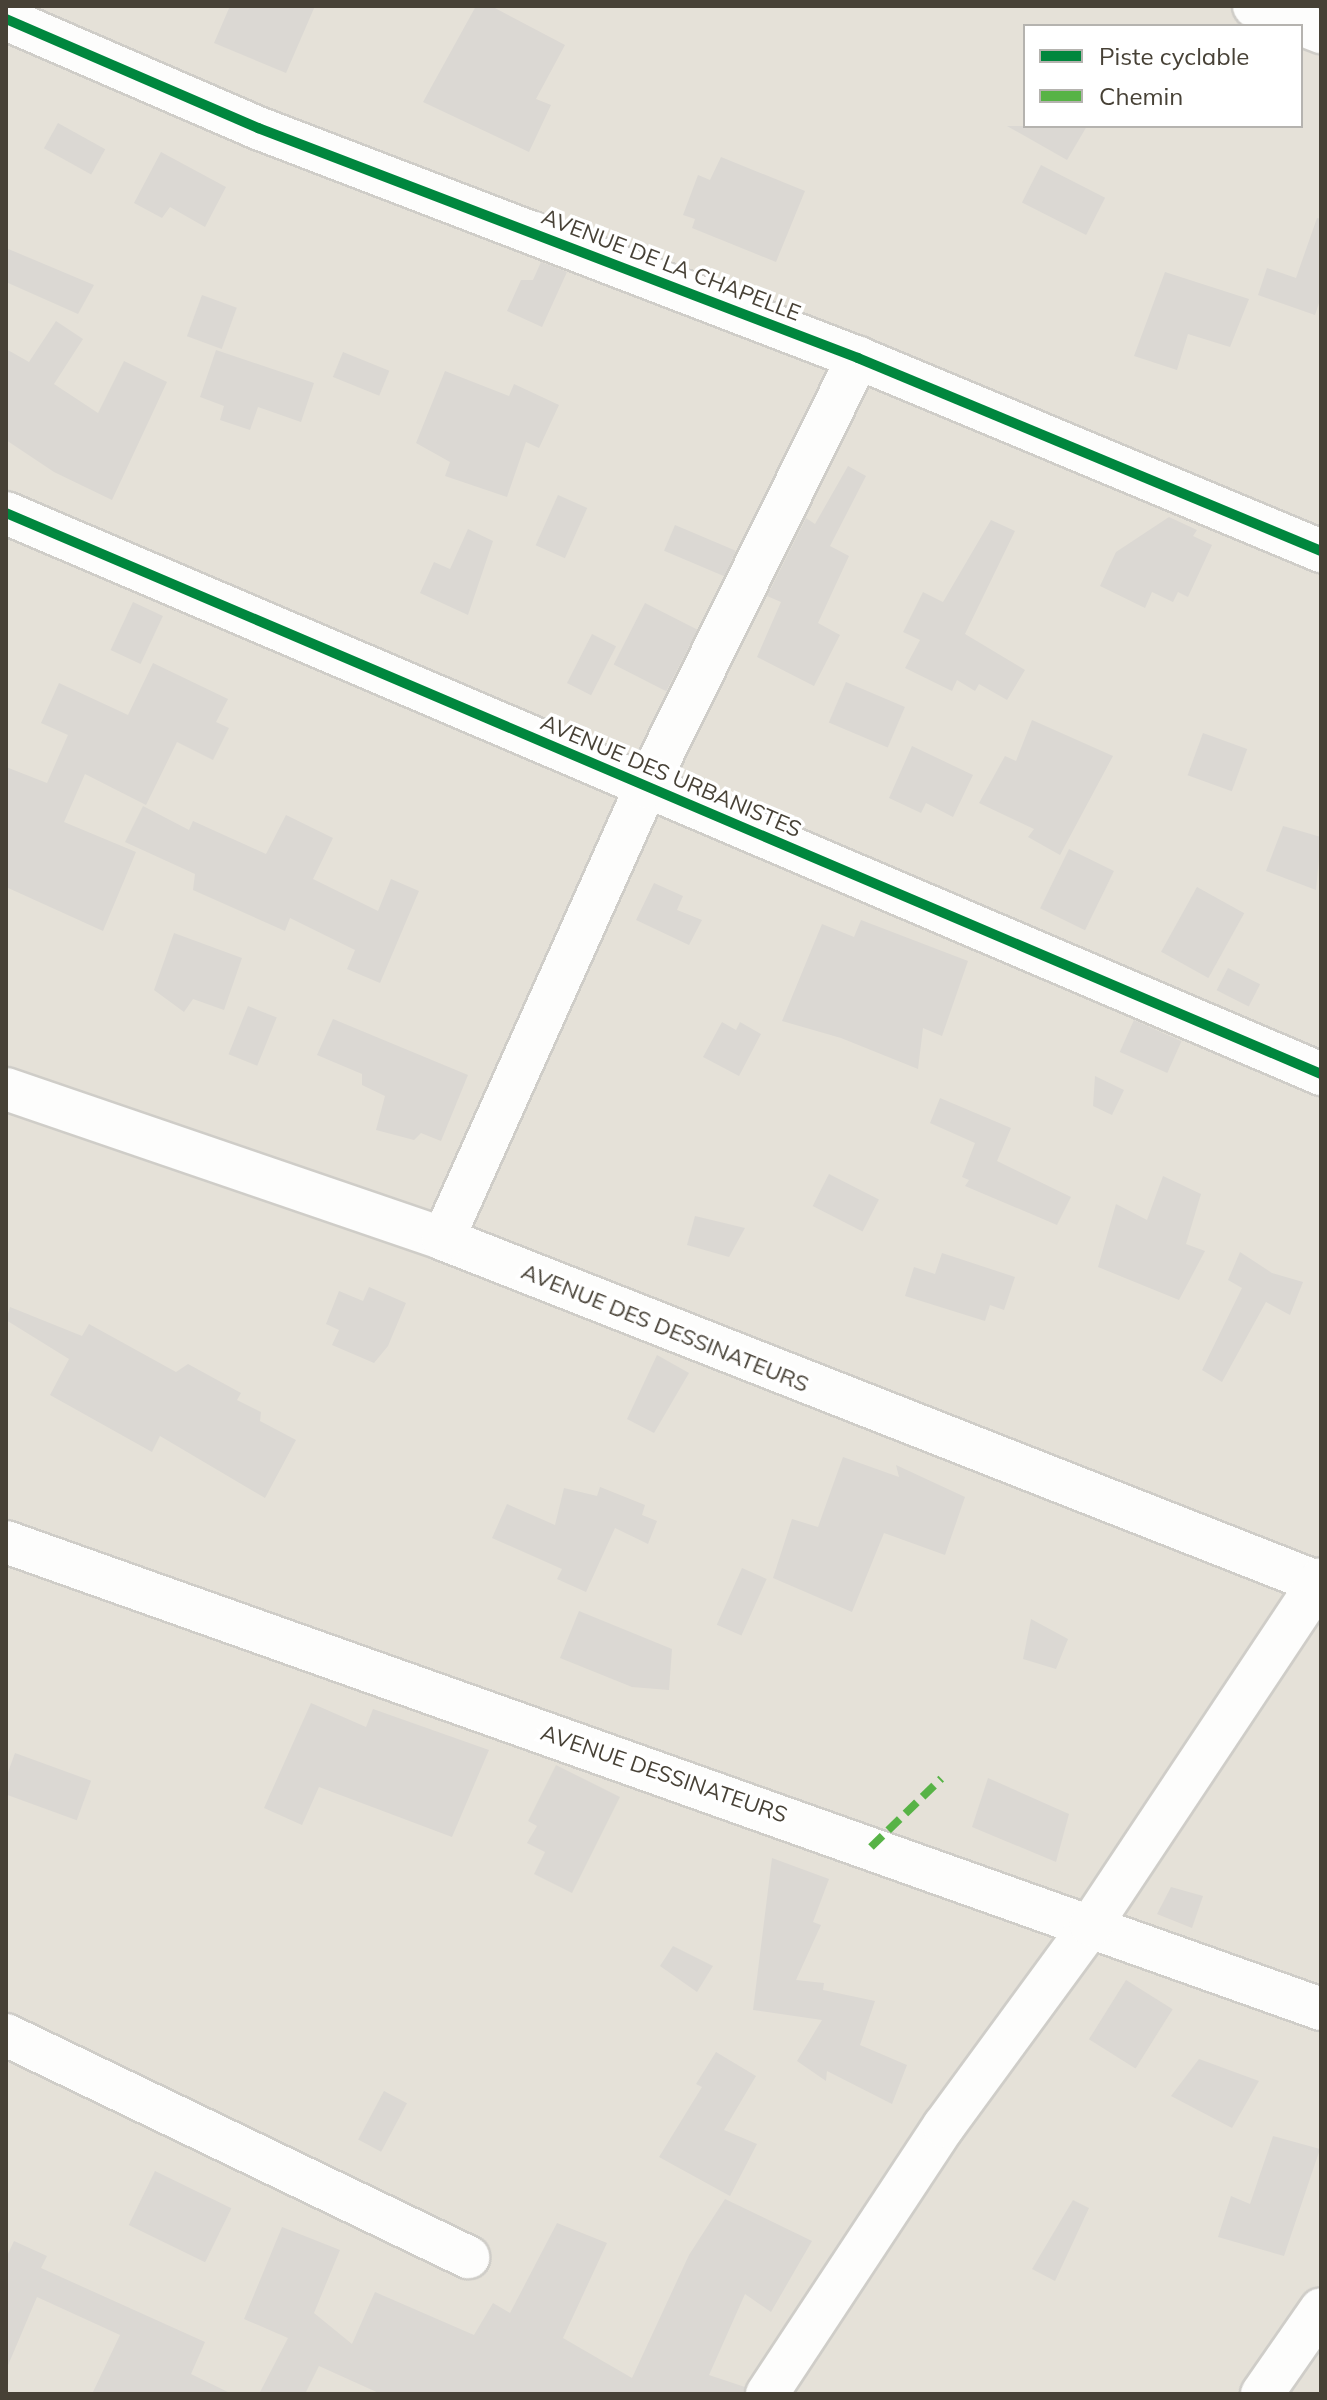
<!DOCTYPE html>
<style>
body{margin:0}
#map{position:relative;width:1327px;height:2400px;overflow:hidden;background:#f1efeb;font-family:Mulish,sans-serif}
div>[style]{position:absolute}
.residential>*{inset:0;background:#e5e1d8}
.building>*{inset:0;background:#dbd8d3;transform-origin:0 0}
.roads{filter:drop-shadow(2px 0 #cfcdc8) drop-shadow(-2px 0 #cfcdc8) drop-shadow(0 2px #cfcdc8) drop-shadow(0 -2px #cfcdc8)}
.minor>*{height:42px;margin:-21px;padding:0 21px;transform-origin:21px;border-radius:21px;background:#fdfdfc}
.quiet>*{height:8px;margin-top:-4px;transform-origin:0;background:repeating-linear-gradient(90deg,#57b346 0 16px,transparent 0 24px)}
.cycleway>*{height:10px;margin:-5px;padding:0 5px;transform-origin:5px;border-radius:5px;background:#00873e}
span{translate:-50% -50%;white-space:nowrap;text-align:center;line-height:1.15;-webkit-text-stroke:7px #fff;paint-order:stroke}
.street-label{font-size:22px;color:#474136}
.frame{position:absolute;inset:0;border:8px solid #474136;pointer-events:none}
.legend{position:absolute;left:1023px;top:24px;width:280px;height:104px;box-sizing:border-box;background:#fff;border:2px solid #b5b3af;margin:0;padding:10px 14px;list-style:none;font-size:24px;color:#474136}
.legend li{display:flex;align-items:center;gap:16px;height:40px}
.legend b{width:40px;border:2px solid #b5b3af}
</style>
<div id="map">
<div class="residential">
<div style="clip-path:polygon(evenodd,6px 6px,1321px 6px,1321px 2394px,6px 2394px,6px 6px,1025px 26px,1301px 26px,1301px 126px,1025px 126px,1025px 26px)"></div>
</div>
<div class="building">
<div style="clip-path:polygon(230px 6px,315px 6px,286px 73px,214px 43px)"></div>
<div style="clip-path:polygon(476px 6px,491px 6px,565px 45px,536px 99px,551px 105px,529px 152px,423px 102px)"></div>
<div style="left:58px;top:123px;width:54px;height:29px;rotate:29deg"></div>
<div style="clip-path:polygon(1007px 126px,1087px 126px,1067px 160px)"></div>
<div style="clip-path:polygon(161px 152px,226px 187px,205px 227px,170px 207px,162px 218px,134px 203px)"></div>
<div style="clip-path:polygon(721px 157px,805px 191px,776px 262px,692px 228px,695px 219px,683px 215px,698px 175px,710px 180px)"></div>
<div style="left:1041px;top:165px;width:72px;height:42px;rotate:27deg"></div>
<div style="clip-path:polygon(1317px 218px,1321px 219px,1321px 297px,1315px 315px,1258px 295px,1267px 268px,1296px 278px)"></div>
<div style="clip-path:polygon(6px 248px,94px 285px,78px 314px,6px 282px)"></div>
<div style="clip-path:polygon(541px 262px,567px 272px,542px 327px,507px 311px,521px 280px,533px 280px)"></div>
<div style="clip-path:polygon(1165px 272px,1249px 299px,1230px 347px,1188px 334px,1177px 370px,1134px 356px)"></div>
<div style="left:202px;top:295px;width:37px;height:44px;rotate:20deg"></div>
<div style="clip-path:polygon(56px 321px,83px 339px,54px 384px,98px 413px,124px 361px,167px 382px,112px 500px,54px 472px,6px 440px,6px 349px,29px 362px)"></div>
<div style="clip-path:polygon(216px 350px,314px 383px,301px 422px,258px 407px,250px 430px,220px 420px,224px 406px,200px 397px)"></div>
<div style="left:343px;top:352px;width:50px;height:27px;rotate:22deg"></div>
<div style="clip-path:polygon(445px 371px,509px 396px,514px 384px,559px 405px,539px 448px,526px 442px,507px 497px,445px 476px,450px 462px,416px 443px)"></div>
<div style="clip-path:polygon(848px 466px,866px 476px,830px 546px,849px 556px,818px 623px,840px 635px,814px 686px,757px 657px,781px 602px,767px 596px,806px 518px,815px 524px)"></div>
<div style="left:558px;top:495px;width:32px;height:55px;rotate:24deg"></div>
<div style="clip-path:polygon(1169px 517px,1197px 530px,1193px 536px,1212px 545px,1188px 597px,1178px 592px,1173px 602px,1152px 592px,1145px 608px,1100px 586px,1116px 552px)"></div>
<div style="clip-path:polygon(991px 520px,1015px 531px,965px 634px,1025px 670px,1007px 700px,979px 684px,975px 691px,957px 680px,952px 691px,905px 668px,920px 640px,903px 632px,923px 592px,943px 602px)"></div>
<div style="left:675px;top:525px;width:66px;height:28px;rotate:23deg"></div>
<div style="clip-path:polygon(468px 529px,493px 541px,468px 615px,420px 593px,434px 562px,450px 569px)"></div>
<div style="left:133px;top:602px;width:33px;height:53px;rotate:25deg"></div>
<div style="left:645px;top:603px;width:59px;height:69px;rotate:27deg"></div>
<div style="left:592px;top:634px;width:27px;height:55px;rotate:27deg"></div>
<div style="clip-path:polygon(153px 663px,228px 699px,216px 722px,229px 728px,213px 760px,177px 742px,146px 805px,85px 774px,64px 822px,136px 852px,103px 931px,6px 887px,6px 767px,47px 783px,68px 735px,41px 723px,59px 683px,128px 715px)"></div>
<div style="left:846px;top:682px;width:64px;height:44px;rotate:23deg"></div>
<div style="clip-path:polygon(1032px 720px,1113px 756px,1060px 855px,1028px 837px,1034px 829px,979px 803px,1005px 756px,1016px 761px)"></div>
<div style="left:1203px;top:733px;width:47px;height:45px;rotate:20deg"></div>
<div style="clip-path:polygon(912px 746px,973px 775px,953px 817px,926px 803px,921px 813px,889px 798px)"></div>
<div style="clip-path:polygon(143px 806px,189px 830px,193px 821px,266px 854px,286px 815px,333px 838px,313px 879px,378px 911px,391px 879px,419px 891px,380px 983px,347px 969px,355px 950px,290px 918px,285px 931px,193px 890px,195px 874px,125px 842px)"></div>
<div style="clip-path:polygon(1283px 826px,1321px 837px,1316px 890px,1266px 871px)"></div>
<div style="left:1069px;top:849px;width:50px;height:66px;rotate:26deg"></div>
<div style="clip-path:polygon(654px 883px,683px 896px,677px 910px,702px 920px,689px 945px,636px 920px)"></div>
<div style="left:1197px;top:887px;width:54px;height:74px;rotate:29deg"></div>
<div style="clip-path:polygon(861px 920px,968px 961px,942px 1036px,923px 1028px,918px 1069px,841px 1038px,782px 1021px,822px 924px,854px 937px)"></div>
<div style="clip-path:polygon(174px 933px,242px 958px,224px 1010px,193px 999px,184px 1012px,154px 990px)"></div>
<div style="left:1228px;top:968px;width:36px;height:25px;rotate:27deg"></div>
<div style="left:248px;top:1006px;width:31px;height:52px;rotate:22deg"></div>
<div style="clip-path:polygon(333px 1019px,468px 1075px,441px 1141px,421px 1133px,414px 1140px,376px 1130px,385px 1096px,362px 1085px,362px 1074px,317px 1055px)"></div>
<div style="left:1134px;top:1020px;width:52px;height:35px;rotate:24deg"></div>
<div style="clip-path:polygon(722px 1022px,736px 1030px,740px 1022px,761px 1034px,739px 1076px,703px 1057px)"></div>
<div style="clip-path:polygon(1095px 1076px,1124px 1090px,1112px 1115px,1093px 1106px)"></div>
<div style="clip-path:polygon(940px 1098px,1011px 1128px,997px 1161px,1071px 1197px,1057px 1225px,965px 1186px,969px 1180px,962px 1177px,975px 1143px,930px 1123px)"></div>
<div style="left:829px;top:1174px;width:56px;height:36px;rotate:27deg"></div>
<div style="clip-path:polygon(1163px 1176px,1201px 1194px,1186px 1244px,1205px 1251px,1179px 1300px,1098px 1267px,1116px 1204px,1147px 1220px)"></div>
<div style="clip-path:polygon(695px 1216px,745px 1228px,729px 1257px,687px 1245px)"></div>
<div style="clip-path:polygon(1240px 1252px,1272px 1273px,1303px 1282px,1290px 1315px,1266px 1302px,1222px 1382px,1202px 1370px,1242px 1288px,1228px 1280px)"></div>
<div style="clip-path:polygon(942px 1253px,1015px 1277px,1004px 1310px,990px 1305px,985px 1321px,905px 1296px,914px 1267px,935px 1274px)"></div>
<div style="clip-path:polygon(369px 1287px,406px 1303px,388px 1346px,374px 1363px,332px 1345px,339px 1330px,326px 1324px,339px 1291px,363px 1301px)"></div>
<div style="clip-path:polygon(10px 1307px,82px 1336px,89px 1324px,176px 1372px,188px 1364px,241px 1393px,237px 1400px,261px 1412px,260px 1421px,296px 1440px,265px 1498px,160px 1436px,152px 1452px,50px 1395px,69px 1359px,6px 1320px)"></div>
<div style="clip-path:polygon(657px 1355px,689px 1373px,654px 1433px,627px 1419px)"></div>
<div style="clip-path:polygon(843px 1457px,899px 1477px,896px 1465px,965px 1497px,945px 1555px,884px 1533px,852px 1612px,773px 1578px,792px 1519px,818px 1527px)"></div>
<div style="clip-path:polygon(600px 1487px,645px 1505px,642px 1515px,657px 1521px,648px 1544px,615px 1528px,586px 1592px,557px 1579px,562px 1569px,492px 1538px,507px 1504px,555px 1525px,564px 1488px,597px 1496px)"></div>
<div style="left:742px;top:1568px;width:27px;height:62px;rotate:24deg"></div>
<div style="clip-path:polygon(579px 1611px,672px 1649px,669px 1690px,632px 1687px,560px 1658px)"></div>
<div style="clip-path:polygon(1031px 1619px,1068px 1639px,1056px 1669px,1023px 1659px)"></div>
<div style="clip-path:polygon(311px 1703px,366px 1727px,373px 1709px,489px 1750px,452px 1837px,319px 1787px,302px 1825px,264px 1808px)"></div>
<div style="left:15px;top:1753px;width:81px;height:42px;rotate:20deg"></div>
<div style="clip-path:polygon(556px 1765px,620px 1797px,572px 1893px,534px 1874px,545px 1852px,527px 1843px,537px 1826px,528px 1821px)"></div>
<div style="clip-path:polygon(988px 1778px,1069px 1814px,1056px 1862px,972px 1827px)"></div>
<div style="clip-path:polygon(772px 1858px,829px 1879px,813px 1922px,821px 1925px,796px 1980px,824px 1983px,823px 1990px,875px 2001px,860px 2045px,907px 2065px,892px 2104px,827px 2071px,826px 2081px,797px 2061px,822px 2020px,753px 2010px)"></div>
<div style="clip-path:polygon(1171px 1887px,1203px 1896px,1192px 1928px,1157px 1914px)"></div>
<div style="clip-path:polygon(673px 1946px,713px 1966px,697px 1992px,660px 1966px)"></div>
<div style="left:1126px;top:1980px;width:55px;height:70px;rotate:32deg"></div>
<div style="clip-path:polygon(716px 2052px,756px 2076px,724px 2130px,757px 2144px,730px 2196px,659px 2157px,702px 2087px,696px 2084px)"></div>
<div style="clip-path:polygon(1199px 2059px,1259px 2081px,1232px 2128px,1171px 2096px)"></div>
<div style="left:384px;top:2091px;width:26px;height:55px;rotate:28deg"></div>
<div style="clip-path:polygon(1273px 2136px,1320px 2149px,1284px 2256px,1218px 2237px,1231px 2196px,1250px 2204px)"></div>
<div style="left:155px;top:2171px;width:85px;height:60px;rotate:26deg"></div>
<div style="clip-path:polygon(725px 2199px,812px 2241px,771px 2312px,745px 2294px,709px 2375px,745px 2387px,743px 2394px,381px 2394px,319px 2366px,305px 2394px,259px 2394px,288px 2338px,244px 2319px,282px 2227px,340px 2250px,314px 2313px,352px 2344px,375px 2292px,474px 2335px,493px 2303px,510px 2313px,557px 2223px,607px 2243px,563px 2338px,632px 2378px,689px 2255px)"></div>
<div style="clip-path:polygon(1073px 2200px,1089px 2208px,1055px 2281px,1032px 2269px)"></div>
<div style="clip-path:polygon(14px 2241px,47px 2256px,41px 2268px,205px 2342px,191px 2374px,232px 2394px,92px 2394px,120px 2335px,37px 2297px,6px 2370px,6px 2258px)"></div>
</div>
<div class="roads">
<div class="minor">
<div style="left:1254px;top:6px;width:72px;rotate:21.2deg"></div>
<div style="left:6px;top:19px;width:275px;rotate:23.4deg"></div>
<div style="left:258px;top:128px;width:643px;rotate:20.97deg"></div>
<div style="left:858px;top:358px;width:502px;rotate:22.63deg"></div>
<div style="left:6px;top:513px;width:1430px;rotate:23.1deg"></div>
<div style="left:6px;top:1089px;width:462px;rotate:18.9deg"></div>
<div style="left:443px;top:1239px;width:941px;rotate:21.44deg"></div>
<div style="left:443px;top:1239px;width:495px;rotate:-65.8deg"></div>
<div style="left:646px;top:787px;width:479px;rotate:-63.7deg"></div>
<div style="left:6px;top:1542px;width:1395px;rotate:19.55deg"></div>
<div style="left:6px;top:2035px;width:513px;rotate:25.67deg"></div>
<div style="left:767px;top:2394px;width:321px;rotate:-56.6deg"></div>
<div style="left:944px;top:2126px;width:249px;rotate:-53.8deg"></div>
<div style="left:1091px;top:1925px;width:415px;rotate:-56.4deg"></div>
<div style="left:1262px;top:2394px;width:103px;rotate:-55.2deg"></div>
</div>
</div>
<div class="quiet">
<div style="left:871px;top:1847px;width:98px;rotate:-44.2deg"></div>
</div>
<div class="cycleway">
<div style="left:6px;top:19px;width:275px;rotate:23.4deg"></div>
<div style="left:258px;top:128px;width:643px;rotate:20.97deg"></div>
<div style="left:858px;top:358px;width:502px;rotate:22.63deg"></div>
<div style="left:6px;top:513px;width:1430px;rotate:23.1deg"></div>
</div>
<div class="street-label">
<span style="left:671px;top:265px;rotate:21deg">AVENUE DE LA CHAPELLE</span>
<span style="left:671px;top:776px;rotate:23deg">AVENUE DES URBANISTES</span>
<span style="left:665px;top:1328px;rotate:22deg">AVENUE DES DESSINATEURS</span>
<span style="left:664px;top:1774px;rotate:19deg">AVENUE DESSINATEURS</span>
</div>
<div class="frame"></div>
<ul class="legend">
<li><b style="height:10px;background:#00873e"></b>Piste cyclable</li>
<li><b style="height:10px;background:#57b346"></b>Chemin</li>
</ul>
</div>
